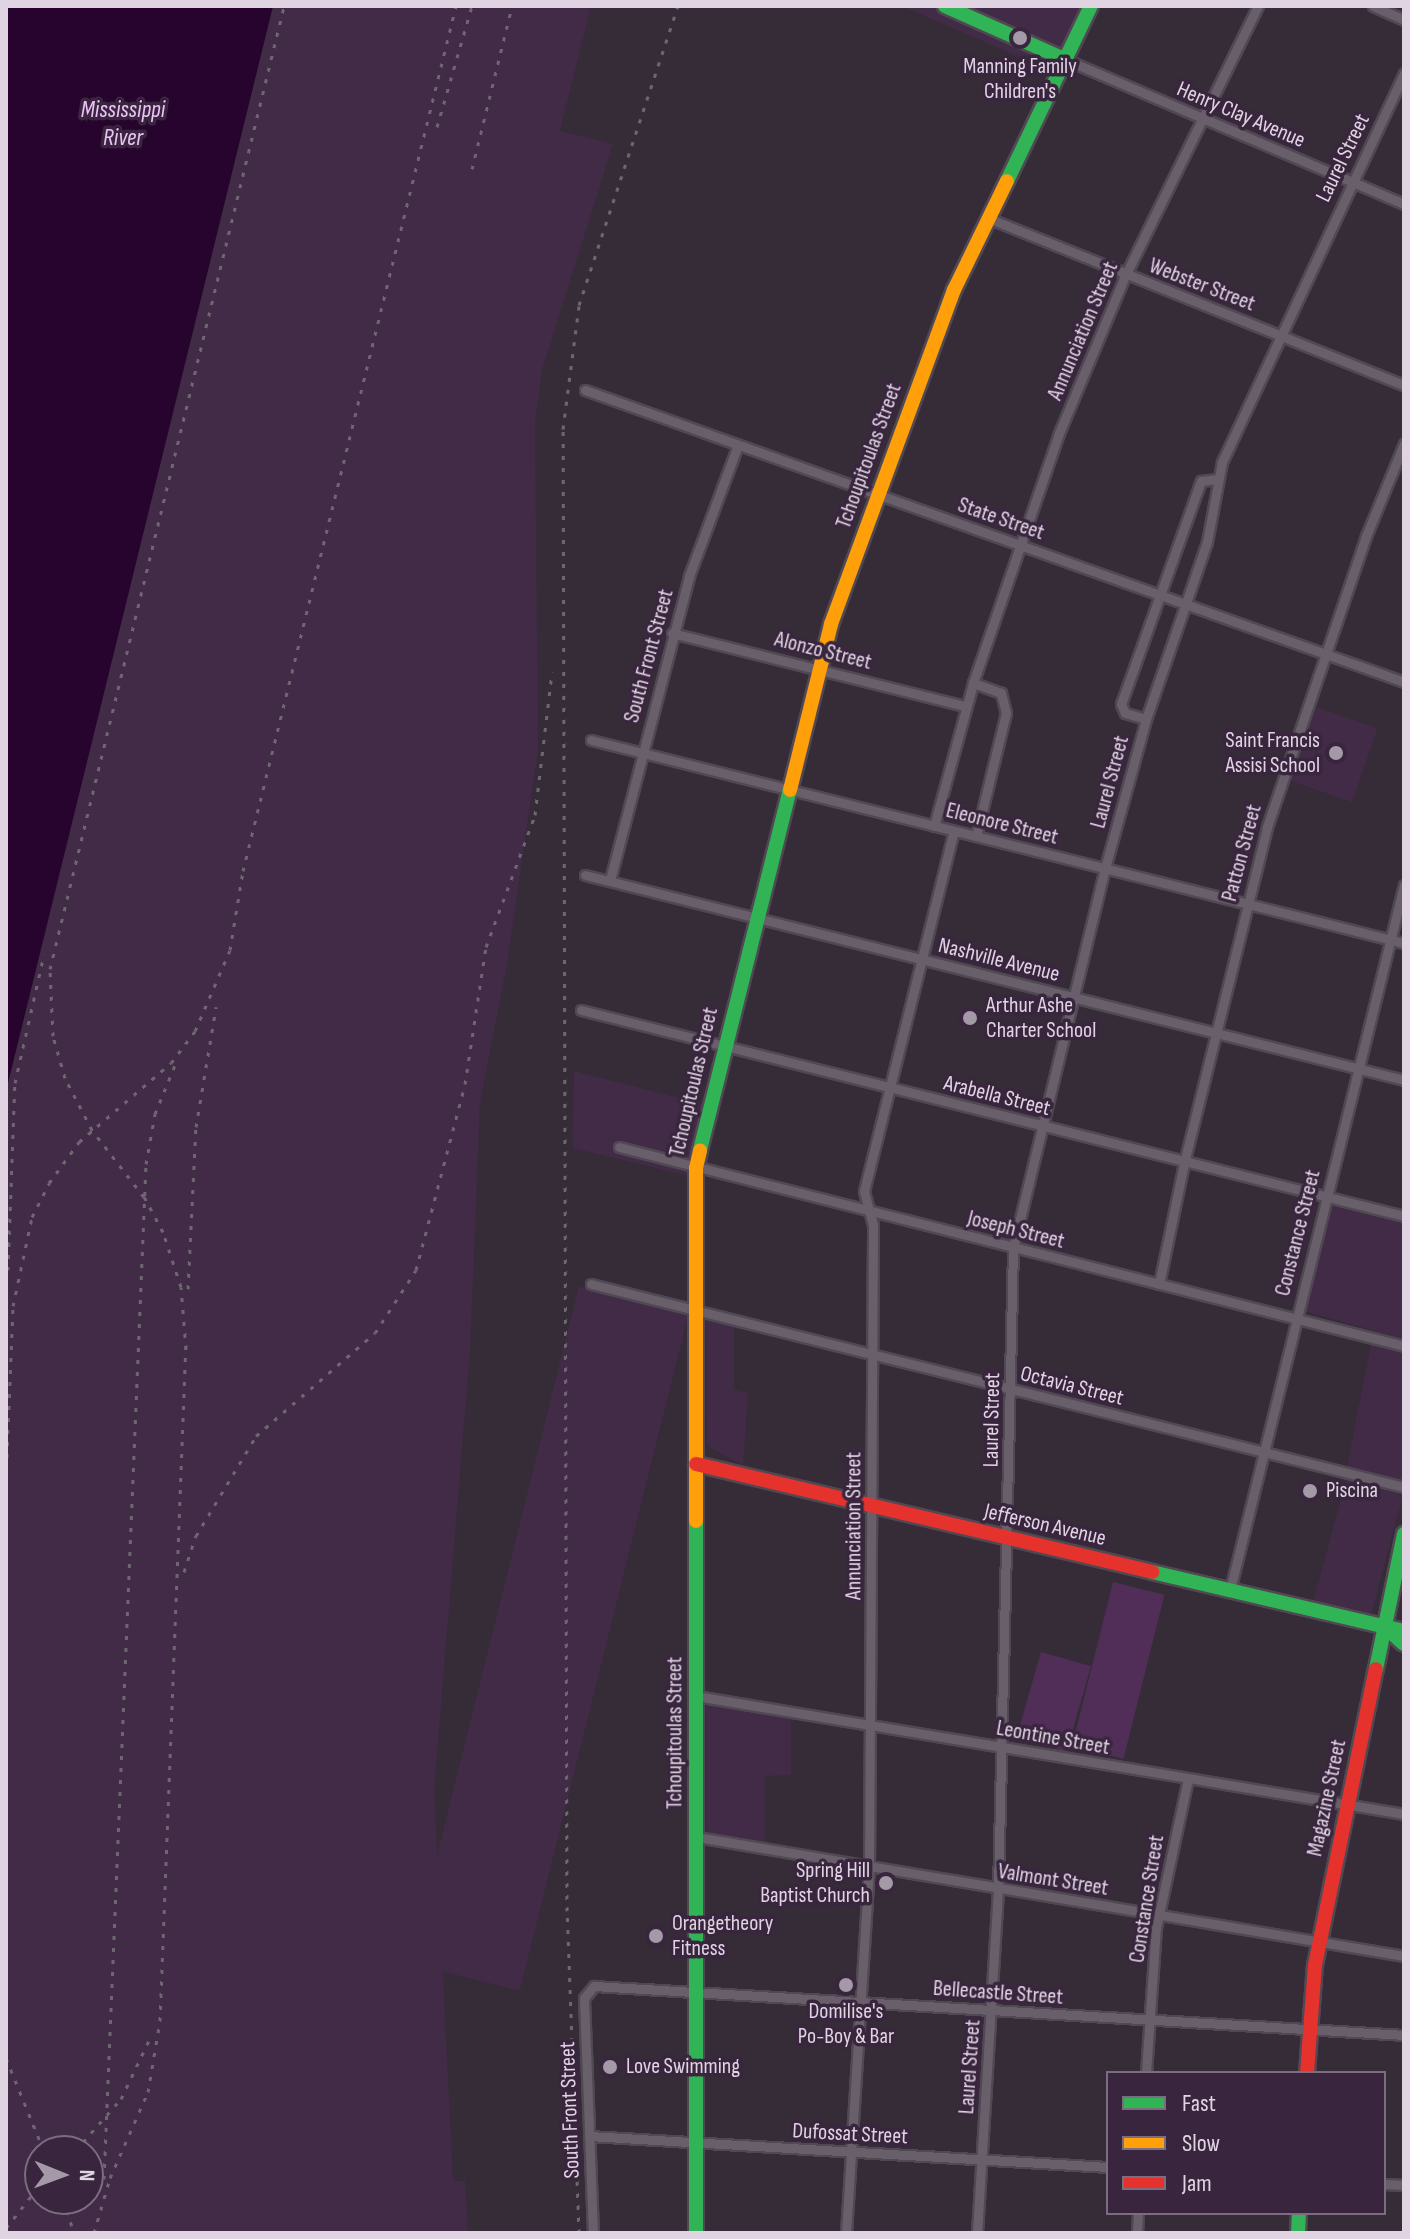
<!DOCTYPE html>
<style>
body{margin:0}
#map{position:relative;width:1410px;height:2239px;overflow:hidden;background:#362c38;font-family:"Sofia Sans Condensed",sans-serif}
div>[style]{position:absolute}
.built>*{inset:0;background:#412b46;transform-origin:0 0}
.green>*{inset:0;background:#502e57;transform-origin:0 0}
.water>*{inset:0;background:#26042d}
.roads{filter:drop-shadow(2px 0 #504853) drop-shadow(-2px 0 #504853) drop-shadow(0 2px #504853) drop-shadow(0 -2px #504853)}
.street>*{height:9px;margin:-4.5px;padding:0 4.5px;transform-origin:4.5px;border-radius:4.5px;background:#685f6a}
.fast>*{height:14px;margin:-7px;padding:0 7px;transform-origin:7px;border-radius:7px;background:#30b455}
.slow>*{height:14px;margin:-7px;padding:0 7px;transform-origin:7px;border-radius:7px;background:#ff9f0a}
.jam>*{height:14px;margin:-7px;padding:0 7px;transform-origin:7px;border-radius:7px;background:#e5322d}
.rail>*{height:3px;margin-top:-1.5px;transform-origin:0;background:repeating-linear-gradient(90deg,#6e6670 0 4px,transparent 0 12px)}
.dots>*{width:22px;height:22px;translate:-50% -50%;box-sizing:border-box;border:4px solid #39263e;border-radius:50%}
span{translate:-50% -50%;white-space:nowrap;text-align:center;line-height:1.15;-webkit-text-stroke:7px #39263e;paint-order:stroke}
.poi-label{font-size:22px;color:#e0d4e3}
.right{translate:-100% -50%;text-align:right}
.left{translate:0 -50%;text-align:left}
.street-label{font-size:22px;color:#e0d4e3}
.water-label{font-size:24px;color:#eec1f8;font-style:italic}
.frame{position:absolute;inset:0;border:8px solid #e0d4e3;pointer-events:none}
.legend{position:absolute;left:1106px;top:2071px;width:280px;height:144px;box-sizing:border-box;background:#39263e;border:2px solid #7c6c80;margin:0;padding:10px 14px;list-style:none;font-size:24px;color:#e0d4e3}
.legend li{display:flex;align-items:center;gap:16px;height:40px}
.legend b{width:40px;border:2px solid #7c6c80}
.north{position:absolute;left:24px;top:2135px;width:80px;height:80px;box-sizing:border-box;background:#39263e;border:2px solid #7c6c80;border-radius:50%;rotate:91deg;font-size:22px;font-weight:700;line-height:32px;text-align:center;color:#e0d4e3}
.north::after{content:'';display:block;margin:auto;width:28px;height:36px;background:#a499a7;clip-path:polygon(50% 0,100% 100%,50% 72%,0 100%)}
</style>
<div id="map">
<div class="built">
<div style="clip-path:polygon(evenodd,273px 6px,591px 6px,560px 131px,613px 144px,542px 370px,535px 423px,538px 749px,508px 958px,480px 1103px,470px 1351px,434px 1790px,453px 2181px,465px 2181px,468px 2233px,6px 2233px,8px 1083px,273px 6px,40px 2151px,88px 2151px,88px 2199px,40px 2199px,40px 2151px)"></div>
<div style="clip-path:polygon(902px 6px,1082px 6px,1049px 70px)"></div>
<div style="left:1316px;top:707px;width:65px;height:78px;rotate:19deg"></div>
<div style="clip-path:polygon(574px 1071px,702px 1104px,689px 1176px,573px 1148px)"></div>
<div style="clip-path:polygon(1343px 1205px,1404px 1221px,1404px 1339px,1304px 1311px,1328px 1214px,1334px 1204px)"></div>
<div style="left:579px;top:1286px;width:113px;height:698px;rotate:14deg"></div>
<div style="clip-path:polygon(706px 1318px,734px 1324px,734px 1390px,748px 1393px,743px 1465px,707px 1446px)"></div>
<div style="clip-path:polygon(1371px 1344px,1404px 1351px,1402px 1481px,1347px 1467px)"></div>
<div style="left:1346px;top:1480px;width:59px;height:127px;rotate:15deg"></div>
<div style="clip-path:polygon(706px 1703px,791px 1717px,791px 1775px,765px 1776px,765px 1845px,706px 1833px)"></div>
</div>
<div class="green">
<div style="left:1113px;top:1582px;width:53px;height:169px;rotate:14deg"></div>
<div style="left:1041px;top:1652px;width:52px;height:89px;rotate:16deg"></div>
</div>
<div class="water">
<div style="clip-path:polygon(6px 6px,273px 6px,8px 1083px,6px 1129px)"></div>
</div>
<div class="roads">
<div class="street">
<div style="left:1373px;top:6px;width:34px;rotate:24deg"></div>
<div style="left:1064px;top:59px;width:370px;rotate:23.1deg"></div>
<div style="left:988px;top:218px;width:448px;rotate:21.9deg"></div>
<div style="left:585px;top:390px;width:869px;rotate:19.62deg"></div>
<div style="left:672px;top:633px;width:302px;rotate:14deg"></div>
<div style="left:1146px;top:719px;width:22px;rotate:-164deg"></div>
<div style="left:1125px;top:713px;width:10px;rotate:-114deg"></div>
<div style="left:1121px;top:704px;width:237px;rotate:-70.3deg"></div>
<div style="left:1201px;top:481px;width:17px;rotate:-7deg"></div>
<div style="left:591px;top:740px;width:838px;rotate:14.02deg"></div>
<div style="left:934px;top:826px;width:148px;rotate:-74.7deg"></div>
<div style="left:976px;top:836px;width:127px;rotate:-76.3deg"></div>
<div style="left:1006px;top:713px;width:21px;rotate:-104deg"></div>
<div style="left:1001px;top:693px;width:30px;rotate:-160deg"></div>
<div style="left:973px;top:683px;width:264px;rotate:-71deg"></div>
<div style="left:1059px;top:433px;width:173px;rotate:-67.2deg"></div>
<div style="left:1126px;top:274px;width:299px;rotate:-63.8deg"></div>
<div style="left:585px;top:875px;width:844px;rotate:14.05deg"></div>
<div style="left:610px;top:880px;width:314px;rotate:-75.4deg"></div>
<div style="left:689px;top:576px;width:140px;rotate:-69.5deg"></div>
<div style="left:581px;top:1010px;width:848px;rotate:14.05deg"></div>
<div style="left:619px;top:1147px;width:810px;rotate:14.22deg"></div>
<div style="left:591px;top:1284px;width:838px;rotate:14.02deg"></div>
<div style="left:1159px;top:1284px;width:124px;rotate:-78.3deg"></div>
<div style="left:1184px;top:1163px;width:346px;rotate:-76.1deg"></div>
<div style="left:1267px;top:827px;width:307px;rotate:-71.2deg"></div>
<div style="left:1366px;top:536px;width:100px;rotate:-67.6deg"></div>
<div style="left:1230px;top:1590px;width:726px;rotate:-76.14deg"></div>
<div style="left:696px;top:1696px;width:718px;rotate:9.46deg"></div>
<div style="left:697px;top:1837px;width:717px;rotate:9.55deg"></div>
<div style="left:1146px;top:2073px;width:145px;rotate:-86.1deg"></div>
<div style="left:1156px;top:1928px;width:152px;rotate:-77.9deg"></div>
<div style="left:589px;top:2136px;width:520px;rotate:3.42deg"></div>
<div style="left:1384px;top:2184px;width:20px;rotate:3deg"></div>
<div style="left:593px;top:2233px;width:235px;rotate:-92.2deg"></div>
<div style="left:584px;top:1998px;width:16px;rotate:-50deg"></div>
<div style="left:594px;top:1986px;width:811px;rotate:3.46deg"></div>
<div style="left:846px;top:2233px;width:366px;rotate:-86.4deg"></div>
<div style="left:869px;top:1868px;width:643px;rotate:-89.64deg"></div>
<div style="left:873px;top:1225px;width:35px;rotate:-105deg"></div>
<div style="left:864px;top:1191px;width:371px;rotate:-76deg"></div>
<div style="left:977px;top:2233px;width:345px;rotate:-86.5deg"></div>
<div style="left:998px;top:1889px;width:641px;rotate:-88.66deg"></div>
<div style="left:1013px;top:1248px;width:391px;rotate:-76.4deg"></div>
<div style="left:1105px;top:868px;width:155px;rotate:-74.6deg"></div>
<div style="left:1146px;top:719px;width:187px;rotate:-71deg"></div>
<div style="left:1207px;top:542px;width:81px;rotate:-79.4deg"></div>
<div style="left:1222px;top:462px;width:429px;rotate:-64.9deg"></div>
<div style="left:1137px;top:2233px;width:20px;rotate:-87deg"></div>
</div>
<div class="fast">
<div style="left:945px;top:6px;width:130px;rotate:24deg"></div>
<div style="left:1007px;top:181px;width:194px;rotate:-64.4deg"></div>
<div style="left:700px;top:1150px;width:371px;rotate:-76deg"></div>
<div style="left:696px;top:1521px;width:712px;rotate:90deg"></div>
<div style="left:1152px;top:1572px;width:259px;rotate:13.2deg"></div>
<div style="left:1385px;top:1627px;width:25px;rotate:42deg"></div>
<div style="left:1376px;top:1669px;width:138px;rotate:-78.3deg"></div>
<div style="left:1298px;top:2233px;width:20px;rotate:-87deg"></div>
</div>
<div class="slow">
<div style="left:790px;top:790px;width:171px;rotate:-76.1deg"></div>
<div style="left:831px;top:624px;width:356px;rotate:-69.8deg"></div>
<div style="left:954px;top:290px;width:121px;rotate:-64.1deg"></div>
<div style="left:696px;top:1521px;width:353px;rotate:-90deg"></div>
<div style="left:696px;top:1168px;width:18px;rotate:-77deg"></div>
</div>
<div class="jam">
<div style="left:696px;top:1464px;width:469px;rotate:13.3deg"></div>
<div style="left:1307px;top:2073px;width:108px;rotate:-85.8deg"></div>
<div style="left:1315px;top:1965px;width:302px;rotate:-78.4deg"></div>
</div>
</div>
<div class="rail">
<div style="left:437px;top:127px;width:126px;rotate:-73.9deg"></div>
<div style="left:472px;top:169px;width:168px;rotate:-76.2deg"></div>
<div style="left:8px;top:1270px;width:187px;rotate:-87.9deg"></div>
<div style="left:15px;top:1083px;width:132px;rotate:-77.3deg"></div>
<div style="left:188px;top:1289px;width:162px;rotate:-87.2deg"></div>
<div style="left:196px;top:1127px;width:122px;rotate:-80.5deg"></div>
<div style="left:186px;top:1349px;width:62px;rotate:-94.6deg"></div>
<div style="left:181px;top:1287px;width:58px;rotate:-108.1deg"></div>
<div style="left:163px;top:1232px;width:40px;rotate:-118deg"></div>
<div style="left:144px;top:1197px;width:85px;rotate:-127.8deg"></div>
<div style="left:92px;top:1130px;width:59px;rotate:-117.4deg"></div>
<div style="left:65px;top:1078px;width:44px;rotate:-105.9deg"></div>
<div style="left:53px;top:1036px;width:67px;rotate:-92.6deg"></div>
<div style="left:50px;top:969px;width:991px;rotate:-76.34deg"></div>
<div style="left:6px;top:1481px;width:175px;rotate:-87.7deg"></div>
<div style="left:13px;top:1306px;width:91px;rotate:-77.9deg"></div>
<div style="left:32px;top:1217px;width:38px;rotate:-63deg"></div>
<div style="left:49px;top:1183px;width:51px;rotate:-53.8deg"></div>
<div style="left:79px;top:1142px;width:121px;rotate:-40.7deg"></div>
<div style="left:171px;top:1063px;width:40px;rotate:-53deg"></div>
<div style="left:195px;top:1031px;width:88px;rotate:-66.6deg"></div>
<div style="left:230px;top:950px;width:80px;rotate:-80.7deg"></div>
<div style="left:243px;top:871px;width:891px;rotate:-76.17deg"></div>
<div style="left:184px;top:1572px;width:38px;rotate:-72deg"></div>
<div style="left:196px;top:1536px;width:117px;rotate:-59deg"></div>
<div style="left:256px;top:1436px;width:157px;rotate:-40.9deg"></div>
<div style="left:375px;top:1333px;width:75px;rotate:-56.9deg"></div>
<div style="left:416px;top:1270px;width:192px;rotate:-75.2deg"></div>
<div style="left:465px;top:1084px;width:139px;rotate:-81.3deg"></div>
<div style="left:486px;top:947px;width:141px;rotate:-69.6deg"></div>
<div style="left:535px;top:815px;width:144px;rotate:-83.2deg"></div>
<div style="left:6px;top:2058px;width:100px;rotate:67.8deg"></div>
<div style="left:75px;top:2151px;width:69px;rotate:-48.5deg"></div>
<div style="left:121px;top:2099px;width:70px;rotate:-64.5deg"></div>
<div style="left:104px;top:2179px;width:1016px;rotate:-87.63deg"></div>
<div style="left:146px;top:1164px;width:51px;rotate:-79.8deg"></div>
<div style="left:155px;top:1114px;width:53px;rotate:-67.8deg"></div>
<div style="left:63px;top:2199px;width:36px;rotate:72deg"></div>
<div style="left:6px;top:2228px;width:55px;rotate:-51.7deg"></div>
<div style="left:94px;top:2233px;width:57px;rotate:-73.8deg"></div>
<div style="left:110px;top:2178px;width:94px;rotate:-66.2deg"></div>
<div style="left:148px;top:2092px;width:72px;rotate:-80.4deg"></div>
<div style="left:160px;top:2021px;width:680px;rotate:-87.81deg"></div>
<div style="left:579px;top:2233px;width:322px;rotate:-92.1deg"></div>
<div style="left:567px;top:1911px;width:1482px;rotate:-90.15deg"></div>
<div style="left:563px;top:429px;width:125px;rotate:-82.6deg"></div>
<div style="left:579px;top:305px;width:315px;rotate:-71.7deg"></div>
</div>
<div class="dots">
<div style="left:1020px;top:38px;background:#a499a7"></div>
<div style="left:1336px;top:753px;background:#a499a7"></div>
<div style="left:970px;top:1018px;background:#a499a7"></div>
<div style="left:1310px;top:1491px;background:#a499a7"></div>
<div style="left:886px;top:1883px;background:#a499a7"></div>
<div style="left:656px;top:1936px;background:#a499a7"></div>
<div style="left:846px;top:1985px;background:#a499a7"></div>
<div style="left:610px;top:2067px;background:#a499a7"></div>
</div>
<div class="poi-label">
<span style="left:1020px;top:79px">Manning Family<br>Children's</span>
<span class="right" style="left:1320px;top:753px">Saint Francis<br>Assisi School</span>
<span class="left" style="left:986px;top:1018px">Arthur Ashe<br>Charter School</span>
<span class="left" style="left:1326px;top:1491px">Piscina</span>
<span class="right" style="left:870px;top:1883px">Spring Hill<br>Baptist Church</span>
<span class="left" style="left:672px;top:1936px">Orangetheory<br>Fitness</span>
<span style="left:846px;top:2024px">Domilise's<br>Po-Boy &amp; Bar</span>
<span class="left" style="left:626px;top:2067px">Love Swimming</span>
</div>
<div class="street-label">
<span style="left:1241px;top:115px;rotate:23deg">Henry Clay Avenue</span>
<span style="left:1343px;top:158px;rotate:-64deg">Laurel Street</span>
<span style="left:1202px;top:285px;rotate:21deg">Webster Street</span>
<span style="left:1083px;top:331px;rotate:-67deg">Annunciation Street</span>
<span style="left:869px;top:456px;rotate:-70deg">Tchoupitoulas Street</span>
<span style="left:1001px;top:519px;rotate:19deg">State Street</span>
<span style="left:823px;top:651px;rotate:14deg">Alonzo Street</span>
<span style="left:649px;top:656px;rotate:-75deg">South Front Street</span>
<span style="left:1110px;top:782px;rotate:-75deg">Laurel Street</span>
<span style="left:1002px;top:824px;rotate:14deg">Eleonore Street</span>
<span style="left:1242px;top:853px;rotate:-75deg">Patton Street</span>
<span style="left:999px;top:960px;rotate:14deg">Nashville Avenue</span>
<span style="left:694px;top:1082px;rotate:-77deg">Tchoupitoulas Street</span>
<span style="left:997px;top:1096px;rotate:14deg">Arabella Street</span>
<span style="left:1016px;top:1230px;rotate:14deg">Joseph Street</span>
<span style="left:1298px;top:1233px;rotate:-76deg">Constance Street</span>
<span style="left:1072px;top:1386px;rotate:14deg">Octavia Street</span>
<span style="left:992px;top:1420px;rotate:-89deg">Laurel Street</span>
<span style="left:1045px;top:1525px;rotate:13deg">Jefferson Avenue</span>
<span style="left:854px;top:1526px;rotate:-90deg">Annunciation Street</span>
<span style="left:675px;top:1733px;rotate:-90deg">Tchoupitoulas Street</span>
<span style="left:1053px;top:1738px;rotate:10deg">Leontine Street</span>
<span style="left:1327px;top:1798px;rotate:-78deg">Magazine Street</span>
<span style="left:1053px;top:1880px;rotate:9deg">Valmont Street</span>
<span style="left:1147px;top:1899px;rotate:-81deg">Constance Street</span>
<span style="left:998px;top:1993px;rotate:4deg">Bellecastle Street</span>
<span style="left:970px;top:2067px;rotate:-86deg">Laurel Street</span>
<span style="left:570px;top:2110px;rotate:-92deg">South Front Street</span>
<span style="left:850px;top:2134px;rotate:3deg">Dufossat Street</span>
</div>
<div class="water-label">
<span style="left:123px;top:124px">Mississippi<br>River</span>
</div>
<div class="frame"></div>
<ul class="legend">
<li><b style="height:10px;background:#30b455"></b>Fast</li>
<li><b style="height:10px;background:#ff9f0a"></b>Slow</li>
<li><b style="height:10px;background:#e5322d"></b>Jam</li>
</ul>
<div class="north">N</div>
</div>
